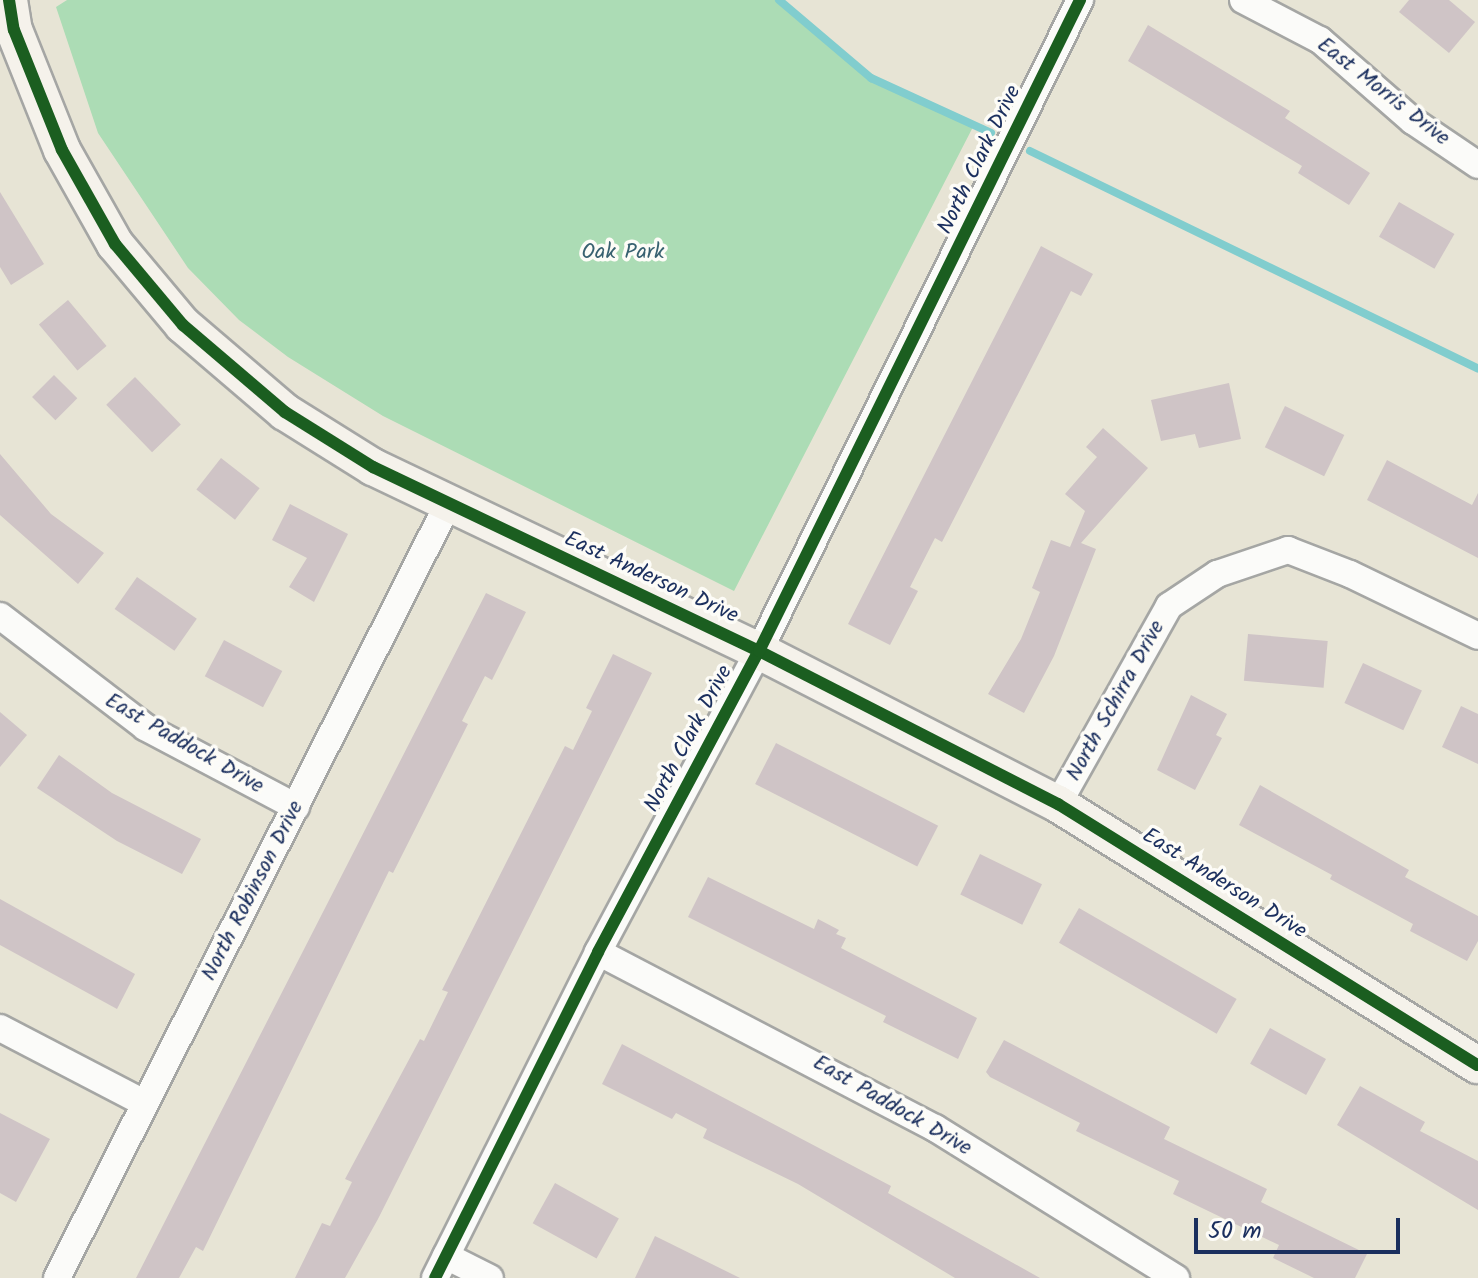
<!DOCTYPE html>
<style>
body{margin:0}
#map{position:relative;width:1478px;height:1278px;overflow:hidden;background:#e7e4d5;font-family:Kalam,sans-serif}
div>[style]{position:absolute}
.green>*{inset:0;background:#acdcb5}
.stream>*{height:8px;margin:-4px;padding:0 4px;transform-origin:4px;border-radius:4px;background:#81cdce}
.building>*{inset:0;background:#cfc4c6;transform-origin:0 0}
.roads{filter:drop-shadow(2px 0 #a5a6a4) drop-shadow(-2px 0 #a5a6a4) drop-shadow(0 2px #a5a6a4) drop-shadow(0 -2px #a5a6a4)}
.street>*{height:26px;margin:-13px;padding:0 13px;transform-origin:13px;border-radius:13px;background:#fbfbf9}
.secondary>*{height:36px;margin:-18px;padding:0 18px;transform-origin:18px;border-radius:18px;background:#f5f2eb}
.cycleway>*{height:12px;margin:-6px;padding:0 6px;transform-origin:6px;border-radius:6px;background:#1b5e20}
span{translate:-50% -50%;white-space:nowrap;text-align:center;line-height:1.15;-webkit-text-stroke:7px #fdfcf7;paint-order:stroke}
.street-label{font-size:22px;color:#1b2f5e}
.park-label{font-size:22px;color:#386170}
.scale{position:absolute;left:1194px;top:1218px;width:206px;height:36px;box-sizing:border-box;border:4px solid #1b2f5e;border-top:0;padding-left:10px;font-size:24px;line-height:28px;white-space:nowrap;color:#1b2f5e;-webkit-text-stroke:6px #fdfcf7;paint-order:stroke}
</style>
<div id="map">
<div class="green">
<div style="clip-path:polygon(67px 0,779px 0,871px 78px,974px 125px,734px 591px,383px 416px,288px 357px,239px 320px,188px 268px,98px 133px,56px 7px)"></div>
</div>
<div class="stream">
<div style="left:779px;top:0;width:121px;rotate:40.3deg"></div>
<div style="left:871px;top:78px;width:132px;rotate:24.6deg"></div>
<div style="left:1030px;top:151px;width:498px;rotate:25.9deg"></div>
</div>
<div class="building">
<div style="clip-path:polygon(1409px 0,1449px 0,1475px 22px,1449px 53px,1399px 12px)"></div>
<div style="clip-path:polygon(1148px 25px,1290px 111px,1285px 118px,1370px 173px,1349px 205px,1298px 173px,1302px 166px,1128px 61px)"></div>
<div style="clip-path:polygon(0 192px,44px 264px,11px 285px,0 267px)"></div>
<div style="left:1399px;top:202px;width:64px;height:40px;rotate:30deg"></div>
<div style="clip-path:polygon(1041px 246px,1093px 274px,1081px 296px,1071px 291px,942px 542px,935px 538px,910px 587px,918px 591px,890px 645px,848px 624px)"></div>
<div style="left:68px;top:300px;width:60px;height:38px;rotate:50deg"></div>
<div style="left:54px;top:375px;width:33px;height:31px;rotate:45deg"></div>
<div style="left:135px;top:377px;width:66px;height:40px;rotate:46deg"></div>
<div style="clip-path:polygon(1229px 383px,1241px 439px,1199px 448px,1195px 434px,1161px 441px,1151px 400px)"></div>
<div style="left:1285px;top:406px;width:66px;height:46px;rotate:26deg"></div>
<div style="clip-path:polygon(1103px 428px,1148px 468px,1081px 543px,1096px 549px,1054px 656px,1024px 713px,988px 694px,1021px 639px,1040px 592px,1032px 588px,1051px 540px,1070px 547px,1085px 511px,1065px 494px,1097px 457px,1086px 447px)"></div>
<div style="clip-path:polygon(0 454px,51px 514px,104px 553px,78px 584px,0 515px)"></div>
<div style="left:221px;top:458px;width:49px;height:40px;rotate:38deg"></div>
<div style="clip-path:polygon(1387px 460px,1472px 505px,1478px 493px,1478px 558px,1367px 500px)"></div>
<div style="clip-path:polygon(290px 504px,348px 534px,314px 602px,289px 587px,307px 558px,272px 540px)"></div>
<div style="left:137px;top:577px;width:73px;height:39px;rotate:35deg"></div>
<div style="clip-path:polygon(486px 593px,526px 612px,492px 680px,485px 676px,462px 721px,468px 724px,393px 873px,389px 871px,203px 1251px,196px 1247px,179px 1278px,136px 1278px)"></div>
<div style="left:1248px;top:634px;width:80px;height:47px;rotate:5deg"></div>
<div style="left:224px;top:640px;width:66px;height:41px;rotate:28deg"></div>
<div style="clip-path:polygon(613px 654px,652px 673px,378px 1219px,345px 1278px,295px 1278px,322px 1223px,330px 1226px,352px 1182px,345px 1179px,420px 1039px,424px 1041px,448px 992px,442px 990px,565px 746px,573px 750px,592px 711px,586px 708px)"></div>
<div style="left:1363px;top:663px;width:65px;height:44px;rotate:25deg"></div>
<div style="clip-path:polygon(1191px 695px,1227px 714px,1216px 735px,1222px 738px,1195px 790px,1157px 770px)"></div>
<div style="clip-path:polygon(1461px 706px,1478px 714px,1478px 764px,1442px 747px)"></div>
<div style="clip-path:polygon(0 712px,27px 735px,0 767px)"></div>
<div style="left:776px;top:743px;width:182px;height:46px;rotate:27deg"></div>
<div style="clip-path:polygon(59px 755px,112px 793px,201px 839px,182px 874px,117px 841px,37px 788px)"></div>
<div style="clip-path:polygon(1260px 785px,1409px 870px,1405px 877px,1478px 916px,1478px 941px,1467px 961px,1410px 931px,1413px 924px,1330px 879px,1332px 875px,1239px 825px)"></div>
<div style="left:980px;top:854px;width:69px;height:45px;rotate:26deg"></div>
<div style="clip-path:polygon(708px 877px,814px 929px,818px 919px,839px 930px,836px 934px,846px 938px,841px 948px,977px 1018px,958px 1059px,883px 1022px,886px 1016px,688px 917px)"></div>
<div style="clip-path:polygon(0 899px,135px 974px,117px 1009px,0 945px)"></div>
<div style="left:1079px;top:908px;width:182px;height:40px;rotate:30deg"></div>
<div style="left:1270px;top:1028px;width:64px;height:41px;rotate:29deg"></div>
<div style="clip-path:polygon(1004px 1040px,1170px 1127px,1164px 1139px,1267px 1189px,1261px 1202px,1367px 1254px,1355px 1278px,1314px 1278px,1273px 1258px,1279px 1245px,1173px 1194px,1179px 1181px,1076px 1131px,1080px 1123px,990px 1077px,986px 1072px)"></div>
<div style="clip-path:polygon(622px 1044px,891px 1186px,888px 1193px,1040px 1278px,955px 1278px,798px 1184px,703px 1138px,707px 1129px,676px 1113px,672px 1119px,602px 1084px)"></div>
<div style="clip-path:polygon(1360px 1086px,1425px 1122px,1420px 1131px,1478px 1161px,1478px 1210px,1337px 1125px)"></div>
<div style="clip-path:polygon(0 1113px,50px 1139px,16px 1202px,0 1193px)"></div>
<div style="left:555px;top:1183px;width:73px;height:46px;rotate:29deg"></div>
<div style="clip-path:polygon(655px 1236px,740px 1278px,635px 1278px)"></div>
</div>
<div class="roads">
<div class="street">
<div style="left:1243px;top:0;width:87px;rotate:27.5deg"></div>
<div style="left:1320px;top:40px;width:123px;rotate:41.1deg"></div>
<div style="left:1413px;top:121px;width:78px;rotate:34.1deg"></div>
<div style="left:0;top:616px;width:183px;rotate:37.4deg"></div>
<div style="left:145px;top:727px;width:171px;rotate:27.9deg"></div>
<div style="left:1058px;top:804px;width:227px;rotate:-60.7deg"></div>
<div style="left:1169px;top:606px;width:58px;rotate:-33.7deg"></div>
<div style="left:1217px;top:574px;width:75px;rotate:-18.7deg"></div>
<div style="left:1288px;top:550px;width:66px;rotate:21.2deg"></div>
<div style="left:1350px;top:574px;width:142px;rotate:25.8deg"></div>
<div style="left:598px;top:952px;width:380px;rotate:27.6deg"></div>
<div style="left:935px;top:1128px;width:284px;rotate:31.9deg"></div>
<div style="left:0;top:1028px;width:162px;rotate:27.5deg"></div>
<div style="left:446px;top:1256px;width:49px;rotate:26.6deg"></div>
<div style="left:57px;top:1278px;width:867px;rotate:-63.2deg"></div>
<div style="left:435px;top:1278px;width:364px;rotate:-63.4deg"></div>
<div style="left:598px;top:952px;width:341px;rotate:-61.9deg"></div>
<div style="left:759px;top:651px;width:726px;rotate:-63.75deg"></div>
</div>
<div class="secondary">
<div style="left:9px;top:0;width:30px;rotate:81deg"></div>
<div style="left:14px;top:30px;width:129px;rotate:68.2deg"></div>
<div style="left:62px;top:150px;width:108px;rotate:60.6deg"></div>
<div style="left:115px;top:244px;width:106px;rotate:50deg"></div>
<div style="left:183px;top:325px;width:134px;rotate:40.5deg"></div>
<div style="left:285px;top:412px;width:104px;rotate:32deg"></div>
<div style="left:373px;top:467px;width:428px;rotate:25.5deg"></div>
<div style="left:759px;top:651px;width:336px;rotate:27.1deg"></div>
<div style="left:1058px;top:804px;width:494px;rotate:31.9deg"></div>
</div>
</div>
<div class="cycleway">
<div style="left:9px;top:0;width:30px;rotate:81deg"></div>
<div style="left:14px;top:30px;width:129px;rotate:68.2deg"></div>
<div style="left:62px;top:150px;width:108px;rotate:60.6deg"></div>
<div style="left:115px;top:244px;width:106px;rotate:50deg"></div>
<div style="left:183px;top:325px;width:134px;rotate:40.5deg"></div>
<div style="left:285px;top:412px;width:104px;rotate:32deg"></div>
<div style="left:373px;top:467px;width:428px;rotate:25.5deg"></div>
<div style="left:759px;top:651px;width:336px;rotate:27.1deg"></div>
<div style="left:1058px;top:804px;width:494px;rotate:31.9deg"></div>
<div style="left:435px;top:1278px;width:364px;rotate:-63.4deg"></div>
<div style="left:598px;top:952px;width:341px;rotate:-61.9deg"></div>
<div style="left:759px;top:651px;width:726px;rotate:-63.75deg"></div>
</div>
<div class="street-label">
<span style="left:1383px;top:92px;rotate:38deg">East Morris Drive</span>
<span style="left:980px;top:160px;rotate:-64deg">North Clark Drive</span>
<span style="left:651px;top:578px;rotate:25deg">East Anderson Drive</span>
<span style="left:1116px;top:701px;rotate:-61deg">North Schirra Drive</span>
<span style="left:689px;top:739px;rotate:-62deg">North Clark Drive</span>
<span style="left:184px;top:744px;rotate:30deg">East Paddock Drive</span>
<span style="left:1224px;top:884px;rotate:32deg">East Anderson Drive</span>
<span style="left:253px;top:891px;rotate:-63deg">North Robinson Drive</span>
<span style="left:892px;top:1106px;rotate:30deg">East Paddock Drive</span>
</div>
<div class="park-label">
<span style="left:623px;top:253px">Oak Park</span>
</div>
<div class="scale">50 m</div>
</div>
